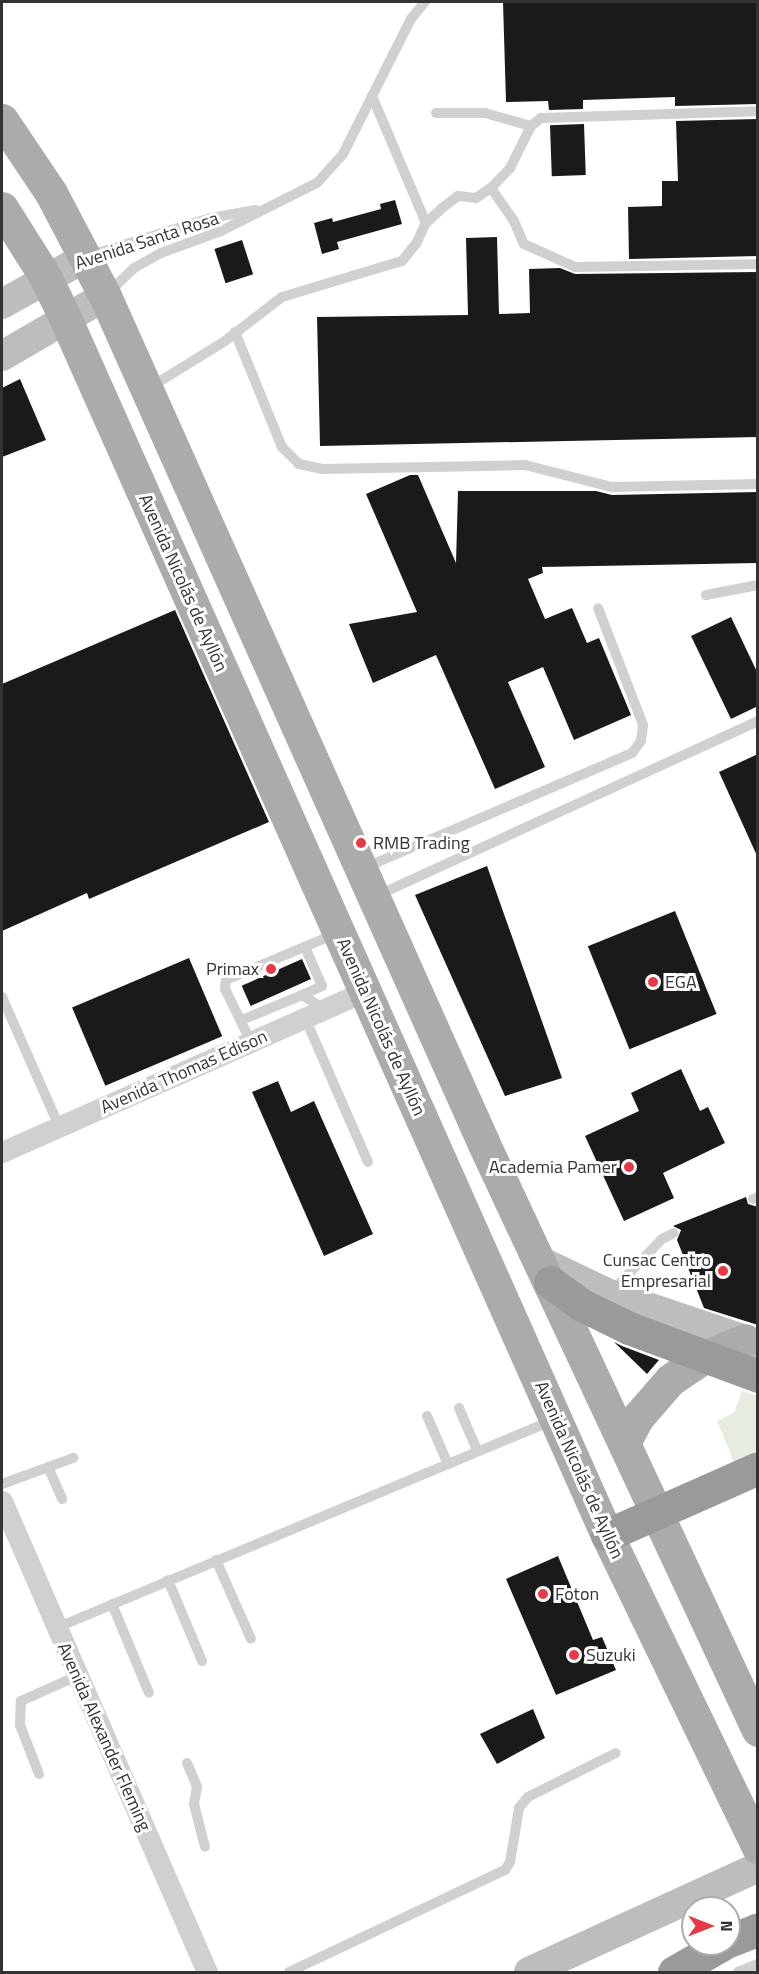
<!DOCTYPE html>
<meta charset="utf-8">
<style>
body{margin:0}
#map{position:relative;width:759px;height:1974px;overflow:hidden;background:#fff;font-family:"Titillium Web",sans-serif}
div>[style]{position:absolute}
.green>*{inset:0;background:#e6ecdf}
.building>*{inset:0;background:#1a1a1a;transform-origin:0 0}
.lane>*{height:10px;margin:-5px;padding:0 5px;transform-origin:5px;border-radius:5px;background:#d0d0d0}
.street>*{height:21px;margin:-10.5px;padding:0 10.5px;transform-origin:10.5px;border-radius:10.5px;background:#d0d0d0}
.secondary>*{height:30px;margin:-15px;padding:0 15px;transform-origin:15px;border-radius:15px;background:#bdbdbd}
.primary>*{height:33px;margin:-16.5px;padding:0 16.5px;transform-origin:16.5px;border-radius:16.5px;background:#ababab}
.highway>*{height:33px;margin:-16.5px;padding:0 16.5px;transform-origin:16.5px;border-radius:16.5px;background:#9a9a9a}
.dots>*{width:16px;height:16px;translate:-50% -50%;box-sizing:border-box;border:3px solid #fff;border-radius:50%}
span{translate:-50% -50%;white-space:nowrap;text-align:center;line-height:1.15;-webkit-text-stroke:6px #fff;paint-order:stroke}
.street-label{font-size:18px;color:#333}
.poi-label{font-size:18px;color:#333}
.left{translate:0 -50%;text-align:left}
.right{translate:-100% -50%;text-align:right}
.frame{position:absolute;inset:0;border:3px solid #333;pointer-events:none}
.north{position:absolute;left:681px;top:1896px;width:60px;height:60px;box-sizing:border-box;background:#fff;border:2px solid #adadad;border-radius:50%;rotate:90deg;font-size:16px;font-weight:700;line-height:24px;text-align:center;color:#333}
.north::after{content:'';display:block;margin:auto;width:21px;height:27px;background:#e63946;clip-path:polygon(50% 0,100% 100%,50% 72%,0 100%)}
</style>
<div id="map">
<div class="green">
<div style="clip-path:polygon(742px 1391px,757px 1396px,757px 1457px,736px 1467px,717px 1421px,734px 1413px)"></div>
</div>
<div class="building">
<div style="clip-path:polygon(503px 2px,758px 2px,758px 104px,675px 106px,675px 97px,583px 100px,583px 109px,549px 110px,548px 101px,506px 102px)"></div>
<div style="clip-path:polygon(758px 119px,758px 256px,629px 259px,628px 207px,662px 206px,662px 181px,678px 181px,676px 121px)"></div>
<div style="left:584px;top:124px;width:51px;height:34px;rotate:88deg"></div>
<div style="clip-path:polygon(395px 200px,402px 224px,337px 242px,339px 249px,322px 254px,314px 223px,332px 218px,333px 222px,381px 209px,380px 204px)"></div>
<div style="clip-path:polygon(497px 237px,499px 314px,530px 313px,529px 269px,560px 268px,575px 274px,758px 272px,758px 437px,320px 446px,317px 317px,468px 315px,466px 238px)"></div>
<div style="left:242px;top:240px;width:36px;height:29px;rotate:72deg"></div>
<div style="clip-path:polygon(20px 379px,46px 440px,2px 457px,2px 388px)"></div>
<div style="clip-path:polygon(410px 475px,418px 475px,456px 563px,458px 491px,596px 491px,612px 495px,758px 492px,758px 563px,542px 567px,543px 573px,528px 579px,545px 619px,572px 608px,587px 643px,599px 638px,631px 715px,574px 740px,543px 667px,508px 682px,545px 767px,495px 789px,436px 655px,373px 683px,349px 624px,417px 612px,366px 494px)"></div>
<div style="clip-path:polygon(175px 610px,269px 822px,89px 899px,87px 893px,2px 931px,2px 684px)"></div>
<div style="clip-path:polygon(731px 617px,758px 674px,758px 706px,731px 719px,691px 636px)"></div>
<div style="clip-path:polygon(758px 754px,758px 858px,719px 772px)"></div>
<div style="clip-path:polygon(487px 866px,562px 1078px,505px 1096px,415px 895px)"></div>
<div style="left:675px;top:911px;width:111px;height:94px;rotate:68deg"></div>
<div style="left:189px;top:958px;width:85px;height:127px;rotate:67deg"></div>
<div style="left:302px;top:959px;width:22px;height:66px;rotate:66deg"></div>
<div style="clip-path:polygon(681px 1069px,700px 1111px,708px 1107px,725px 1143px,663px 1173px,674px 1198px,624px 1221px,585px 1136px,639px 1111px,631px 1093px)"></div>
<div style="clip-path:polygon(278px 1081px,291px 1112px,314px 1101px,373px 1234px,324px 1256px,252px 1092px)"></div>
<div style="clip-path:polygon(746px 1197px,748px 1204px,758px 1207px,758px 1325px,704px 1308px,677px 1240px,681px 1230px,673px 1226px)"></div>
<div style="clip-path:polygon(614px 1342px,622px 1346px,659px 1360px,647px 1374px)"></div>
<div style="clip-path:polygon(558px 1556px,593px 1640px,602px 1637px,616px 1670px,556px 1695px,506px 1579px)"></div>
<div style="clip-path:polygon(533px 1709px,545px 1738px,497px 1764px,480px 1734px)"></div>
</div>
<div class="lane">
<div style="left:372px;top:96px;width:138px;rotate:67deg"></div>
<div style="left:436px;top:113px;width:49px"></div>
<div style="left:485px;top:113px;width:48px;rotate:15.8deg"></div>
<div style="left:491px;top:188px;width:28px;rotate:-46deg"></div>
<div style="left:510px;top:168px;width:47px;rotate:-63.4deg"></div>
<div style="left:531px;top:126px;width:13px;rotate:-39deg"></div>
<div style="left:541px;top:118px;width:217px;rotate:-1.8deg"></div>
<div style="left:88px;top:256px;width:129px;rotate:-17.2deg"></div>
<div style="left:211px;top:218px;width:45px;rotate:-10.3deg"></div>
<div style="left:107px;top:294px;width:37px;rotate:-44deg"></div>
<div style="left:134px;top:268px;width:31px;rotate:-29deg"></div>
<div style="left:161px;top:253px;width:64px;rotate:-20.1deg"></div>
<div style="left:221px;top:231px;width:107px;rotate:-26.6deg"></div>
<div style="left:317px;top:183px;width:39px;rotate:-48deg"></div>
<div style="left:343px;top:154px;width:151px;rotate:-63.3deg"></div>
<div style="left:411px;top:19px;width:22px;rotate:-51deg"></div>
<div style="left:235px;top:332px;width:124px;rotate:67.8deg"></div>
<div style="left:282px;top:447px;width:24px;rotate:45deg"></div>
<div style="left:299px;top:464px;width:24px;rotate:12deg"></div>
<div style="left:322px;top:469px;width:203px;rotate:-1.1deg"></div>
<div style="left:525px;top:465px;width:90px;rotate:14.2deg"></div>
<div style="left:612px;top:487px;width:146px;rotate:-1.2deg"></div>
<div style="left:149px;top:388px;width:89px;rotate:-31.7deg"></div>
<div style="left:225px;top:341px;width:72px;rotate:-37.7deg"></div>
<div style="left:282px;top:297px;width:125px;rotate:-16.7deg"></div>
<div style="left:402px;top:261px;width:22px;rotate:-51deg"></div>
<div style="left:416px;top:244px;width:23px;rotate:-65deg"></div>
<div style="left:426px;top:223px;width:22px;rotate:-43deg"></div>
<div style="left:442px;top:208px;width:20px;rotate:-37deg"></div>
<div style="left:458px;top:196px;width:18px;rotate:6deg"></div>
<div style="left:476px;top:198px;width:18px;rotate:-34deg"></div>
<div style="left:491px;top:188px;width:40px;rotate:55.1deg"></div>
<div style="left:514px;top:221px;width:25px;rotate:67deg"></div>
<div style="left:524px;top:244px;width:56px;rotate:24.3deg"></div>
<div style="left:575px;top:267px;width:183px;rotate:-0.9deg"></div>
<div style="left:706px;top:595px;width:53px;rotate:-10.9deg"></div>
<div style="left:364px;top:868px;width:292px;rotate:-23.2deg"></div>
<div style="left:632px;top:753px;width:15px;rotate:-53deg"></div>
<div style="left:641px;top:741px;width:16px;rotate:-83deg"></div>
<div style="left:643px;top:725px;width:125px;rotate:-111deg"></div>
<div style="left:376px;top:896px;width:420px;rotate:-24.6deg"></div>
<div style="left:302px;top:995px;width:22px;rotate:-24deg"></div>
<div style="left:322px;top:986px;width:43px;rotate:-113.6deg"></div>
<div style="left:2px;top:997px;width:141px;rotate:66.2deg"></div>
<div style="left:305px;top:1018px;width:157px;rotate:66.4deg"></div>
<div style="left:242px;top:1020px;width:65px;rotate:-22.6deg"></div>
<div style="left:302px;top:995px;width:26px;rotate:32deg"></div>
<div style="left:251px;top:1042px;width:59px;rotate:-116.1deg"></div>
<div style="left:225px;top:989px;width:9px;rotate:-84deg"></div>
<div style="left:226px;top:980px;width:118px;rotate:-22.9deg"></div>
<div style="left:753px;top:1199px;width:5px;rotate:-22deg"></div>
<div style="left:612px;top:1291px;width:72px;rotate:-46.1deg"></div>
<div style="left:662px;top:1239px;width:13px;rotate:-27deg"></div>
<div style="left:459px;top:1408px;width:46px;rotate:66.8deg"></div>
<div style="left:427px;top:1416px;width:50px;rotate:66.5deg"></div>
<div style="left:48px;top:1467px;width:35px;rotate:66deg"></div>
<div style="left:2px;top:1484px;width:76px;rotate:-20.1deg"></div>
<div style="left:216px;top:1560px;width:86px;rotate:66.1deg"></div>
<div style="left:168px;top:1580px;width:88px;rotate:67.2deg"></div>
<div style="left:112px;top:1604px;width:96px;rotate:67.4deg"></div>
<div style="left:56px;top:1628px;width:537px;rotate:-22.69deg"></div>
<div style="left:187px;top:1763px;width:26px;rotate:67deg"></div>
<div style="left:197px;top:1787px;width:17px;rotate:100deg"></div>
<div style="left:194px;top:1804px;width:44px;rotate:75.7deg"></div>
<div style="left:39px;top:1774px;width:53px;rotate:-111.2deg"></div>
<div style="left:20px;top:1725px;width:24px;rotate:-88deg"></div>
<div style="left:21px;top:1701px;width:61px;rotate:-24.1deg"></div>
<div style="left:289px;top:1972px;width:239px;rotate:-25.3deg"></div>
<div style="left:505px;top:1870px;width:9px;rotate:-58deg"></div>
<div style="left:510px;top:1862px;width:55px;rotate:-80.5deg"></div>
<div style="left:519px;top:1808px;width:14px;rotate:-51deg"></div>
<div style="left:528px;top:1797px;width:98px;rotate:-26.6deg"></div>
<div style="left:738px;top:1972px;width:22px;rotate:-22deg"></div>
</div>
<div class="street">
<div style="left:2px;top:1152px;width:397px;rotate:-23.9deg"></div>
<div style="left:2px;top:1501px;width:514px;rotate:66.48deg"></div>
</div>
<div class="secondary">
<div style="left:2px;top:304px;width:96px;rotate:-29.2deg"></div>
<div style="left:2px;top:356px;width:119px;rotate:-30.2deg"></div>
<div style="left:540px;top:1261px;width:76px;rotate:25.6deg"></div>
<div style="left:609px;top:1294px;width:157px;rotate:18.6deg"></div>
<div style="left:529px;top:1972px;width:252px;rotate:-24.6deg"></div>
</div>
<div class="primary">
<div style="left:2px;top:120px;width:88px;rotate:56.1deg"></div>
<div style="left:51px;top:193px;width:116px;rotate:62.3deg"></div>
<div style="left:105px;top:296px;width:927px;rotate:65.92deg"></div>
<div style="left:483px;top:1142px;width:649px;rotate:64.94deg"></div>
<div style="left:2px;top:208px;width:83px;rotate:57.8deg"></div>
<div style="left:46px;top:278px;width:47px;rotate:64.5deg"></div>
<div style="left:66px;top:320px;width:1330px;rotate:66deg"></div>
<div style="left:607px;top:1535px;width:347px;rotate:64.2deg"></div>
<div style="left:624px;top:1443px;width:30px;rotate:-62deg"></div>
<div style="left:638px;top:1417px;width:49px;rotate:-49.1deg"></div>
<div style="left:670px;top:1380px;width:41px;rotate:-34.1deg"></div>
<div style="left:704px;top:1357px;width:44px;rotate:-22.5deg"></div>
</div>
<div class="highway">
<div style="left:550px;top:1282px;width:39px;rotate:36deg"></div>
<div style="left:582px;top:1305px;width:52px;rotate:26.1deg"></div>
<div style="left:629px;top:1328px;width:138px;rotate:20.4deg"></div>
<div style="left:607px;top:1535px;width:165px;rotate:-23.9deg"></div>
<div style="left:729px;top:1941px;width:31px;rotate:-22deg"></div>
<div style="left:674px;top:1972px;width:56px;rotate:-29.7deg"></div>
</div>
<div class="dots">
<div style="left:361px;top:843px;background:#e63946"></div>
<div style="left:271px;top:969px;background:#e63946"></div>
<div style="left:653px;top:982px;background:#e63946"></div>
<div style="left:629px;top:1167px;background:#e63946"></div>
<div style="left:723px;top:1271px;background:#e63946"></div>
<div style="left:543px;top:1594px;background:#e63946"></div>
<div style="left:574px;top:1655px;background:#e63946"></div>
</div>
<div class="street-label">
<span style="left:147px;top:241px;rotate:-18deg">Avenida Santa Rosa</span>
<span style="left:183px;top:583px;rotate:66deg">Avenida Nicolás de Ayllón</span>
<span style="left:381px;top:1027px;rotate:66deg">Avenida Nicolás de Ayllón</span>
<span style="left:184px;top:1072px;rotate:-24deg">Avenida Thomas Edison</span>
<span style="left:579px;top:1470px;rotate:66deg">Avenida Nicolás de Ayllón</span>
<span style="left:104px;top:1737px;rotate:66deg">Avenida Alexander Fleming</span>
</div>
<div class="poi-label">
<span class="left" style="left:373px;top:843px">RMB Trading</span>
<span class="right" style="left:259px;top:969px">Primax</span>
<span class="left" style="left:665px;top:982px">EGA</span>
<span class="right" style="left:617px;top:1167px">Academia Pamer</span>
<span class="right" style="left:711px;top:1271px">Cunsac Centro<br>Empresarial</span>
<span class="left" style="left:555px;top:1594px">Foton</span>
<span class="left" style="left:586px;top:1655px">Suzuki</span>
</div>
<div class="frame"></div>
<div class="north">N</div>
</div>
